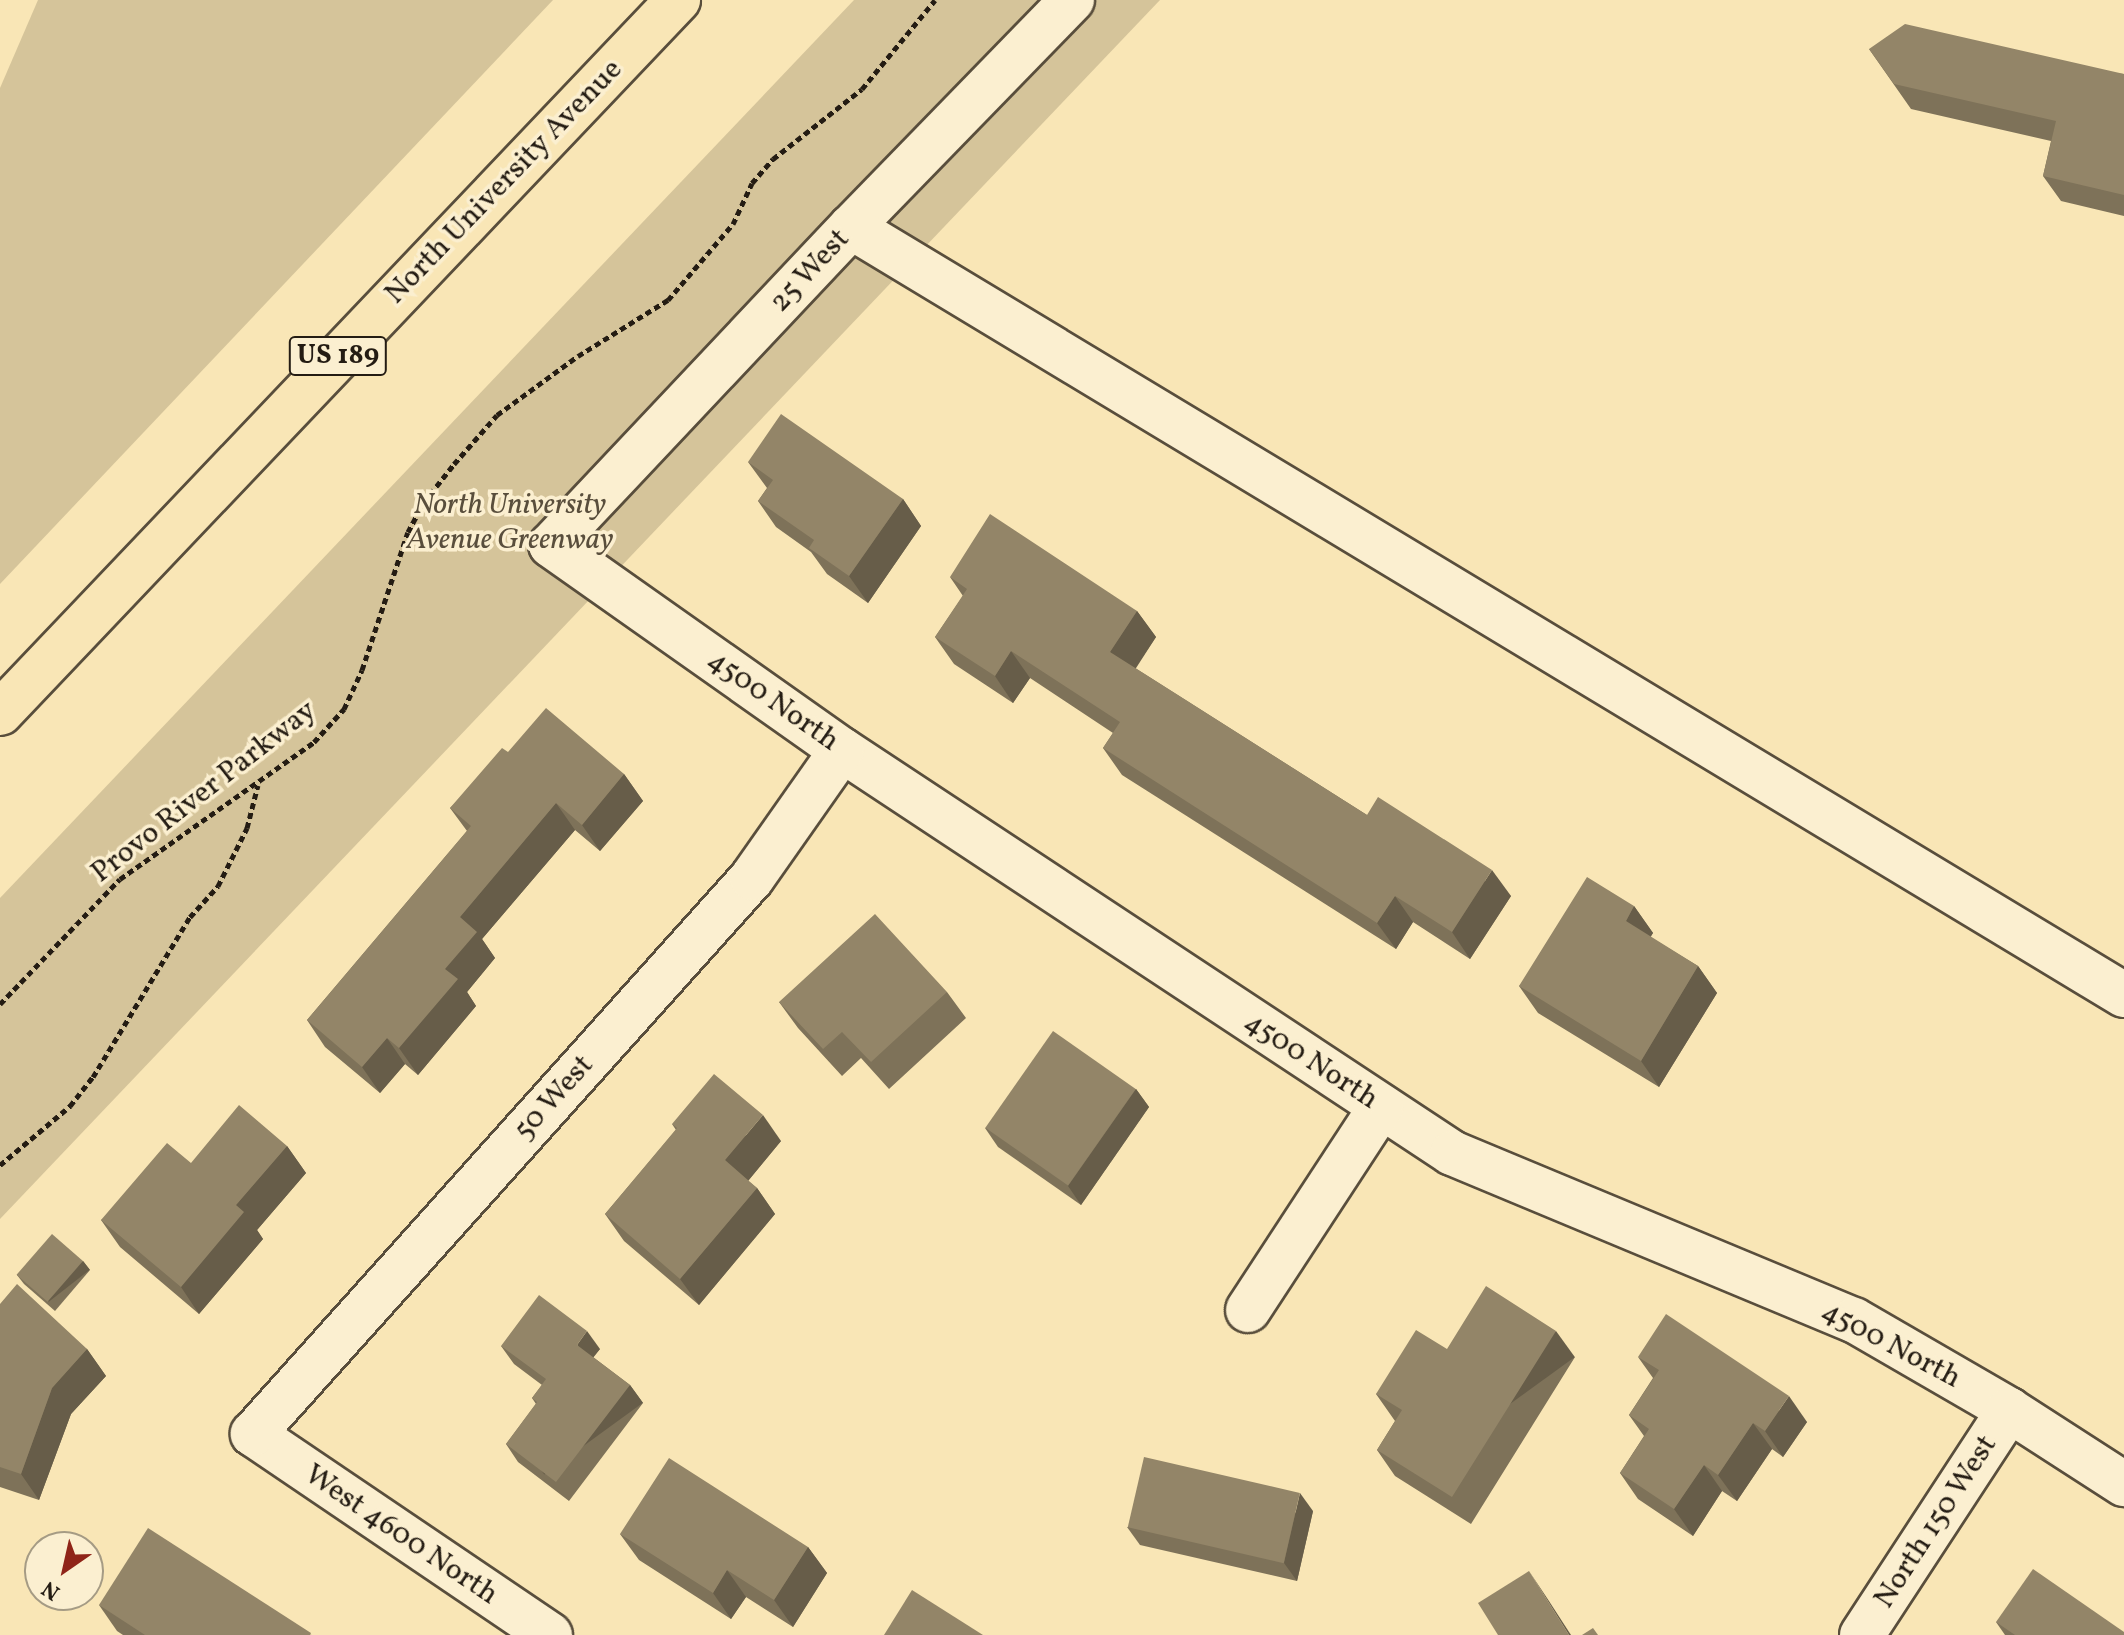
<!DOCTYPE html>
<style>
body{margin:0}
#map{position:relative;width:2124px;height:1635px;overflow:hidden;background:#f9e6b6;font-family:Vollkorn,serif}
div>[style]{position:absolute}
.green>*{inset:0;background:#d5c49a}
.path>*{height:5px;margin-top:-2.5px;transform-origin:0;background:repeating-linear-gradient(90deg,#241c13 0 6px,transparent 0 10px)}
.roads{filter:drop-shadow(2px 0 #594e3c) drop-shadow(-2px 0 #594e3c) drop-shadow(0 2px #594e3c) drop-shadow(0 -2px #594e3c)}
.minor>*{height:44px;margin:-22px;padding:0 22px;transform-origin:22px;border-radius:22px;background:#fbefd0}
.highway>*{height:44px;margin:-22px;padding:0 22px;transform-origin:22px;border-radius:22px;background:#f9e6b6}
.wall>*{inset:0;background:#7e7259}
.shaded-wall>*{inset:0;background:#675d49;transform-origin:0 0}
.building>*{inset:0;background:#938568;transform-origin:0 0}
span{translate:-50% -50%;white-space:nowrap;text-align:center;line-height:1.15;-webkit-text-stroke:7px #fbefd0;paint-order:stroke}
.shield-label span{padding:2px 6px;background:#fbefd0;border:2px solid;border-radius:6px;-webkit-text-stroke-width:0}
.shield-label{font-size:28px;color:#241c13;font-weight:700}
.street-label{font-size:30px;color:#241c13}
.park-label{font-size:30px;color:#594e3c;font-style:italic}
.north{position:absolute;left:24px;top:1531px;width:80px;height:80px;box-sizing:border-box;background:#fbefd0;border:2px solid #a59b84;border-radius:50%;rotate:214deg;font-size:22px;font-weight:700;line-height:32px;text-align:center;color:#241c13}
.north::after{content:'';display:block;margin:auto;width:28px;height:36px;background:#8f2418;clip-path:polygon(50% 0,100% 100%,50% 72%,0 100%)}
</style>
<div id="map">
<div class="green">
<div style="clip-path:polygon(38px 0,553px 0,0 584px,0 88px)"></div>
<div style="clip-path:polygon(854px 0,1160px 0,0 1219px,0 898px)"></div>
</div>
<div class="path">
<div style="left:0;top:1004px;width:173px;rotate:-46.2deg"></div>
<div style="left:120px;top:879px;width:237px;rotate:-35.2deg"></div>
<div style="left:314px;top:742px;width:45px;rotate:-47.7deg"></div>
<div style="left:344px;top:709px;width:43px;rotate:-65.2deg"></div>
<div style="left:362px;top:670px;width:145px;rotate:-71.6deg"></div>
<div style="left:408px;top:532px;width:34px;rotate:-62deg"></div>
<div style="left:424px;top:502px;width:48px;rotate:-51.7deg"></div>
<div style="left:454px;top:464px;width:65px;rotate:-48.7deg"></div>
<div style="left:497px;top:415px;width:100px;rotate:-36.1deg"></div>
<div style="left:578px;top:356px;width:106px;rotate:-31.9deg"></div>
<div style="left:668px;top:300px;width:100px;rotate:-49.5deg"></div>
<div style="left:733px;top:224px;width:45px;rotate:-65.1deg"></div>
<div style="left:752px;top:183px;width:32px;rotate:-49deg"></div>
<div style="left:773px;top:159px;width:113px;rotate:-38.2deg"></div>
<div style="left:862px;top:89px;width:115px;rotate:-50.6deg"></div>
<div style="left:0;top:1165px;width:92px;rotate:-40.1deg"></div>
<div style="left:70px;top:1106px;width:37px;rotate:-52deg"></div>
<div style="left:93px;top:1077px;width:187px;rotate:-58.8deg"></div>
<div style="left:190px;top:917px;width:42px;rotate:-47.9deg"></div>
<div style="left:218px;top:886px;width:65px;rotate:-63.4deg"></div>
<div style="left:247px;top:828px;width:44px;rotate:-75.7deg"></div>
</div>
<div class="roads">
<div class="minor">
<div style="left:1072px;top:0;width:317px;rotate:134.2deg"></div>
<div style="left:851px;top:227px;width:437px;rotate:133.3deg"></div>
<div style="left:551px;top:545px;width:356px;rotate:35.2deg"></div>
<div style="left:842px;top:750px;width:731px;rotate:33.45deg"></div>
<div style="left:1452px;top:1153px;width:435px;rotate:22.6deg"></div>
<div style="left:1854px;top:1320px;width:179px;rotate:30.1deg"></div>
<div style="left:2009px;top:1410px;width:137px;rotate:32.8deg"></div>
<div style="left:851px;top:227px;width:1487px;rotate:31.1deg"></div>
<div style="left:1248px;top:1310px;width:243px;rotate:-56.8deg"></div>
<div style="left:550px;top:1635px;width:359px;rotate:-145.9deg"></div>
<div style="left:253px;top:1434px;width:747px;rotate:-48.09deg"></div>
<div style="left:752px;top:878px;width:156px;rotate:-54.9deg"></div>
<div style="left:1862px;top:1635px;width:269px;rotate:-56.8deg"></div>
</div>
<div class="highway">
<div style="left:0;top:713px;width:984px;rotate:-46.44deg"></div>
</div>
</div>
<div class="wall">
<div style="clip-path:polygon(1869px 49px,2124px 74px,2124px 216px,2061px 201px,2043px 176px,2051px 141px,1911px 109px)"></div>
<div style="clip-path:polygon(748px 462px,903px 499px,921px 526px,868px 603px,827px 574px,811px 552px,776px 527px,758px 501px,767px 488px)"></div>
<div style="clip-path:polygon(950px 577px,1137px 611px,1156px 637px,1135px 668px,1367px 815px,1511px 896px,1470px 959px,1413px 922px,1396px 949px,1122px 775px,1103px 748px,1113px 733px,1030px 678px,1013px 703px,954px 664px,935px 637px,963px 596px)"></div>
<div style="clip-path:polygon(508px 752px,624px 774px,643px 801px,600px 851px,575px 830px,482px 939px,495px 958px,467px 992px,476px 1006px,418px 1075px,405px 1064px,380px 1093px,325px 1047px,307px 1020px,467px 831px,450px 808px)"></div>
<div style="clip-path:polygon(1634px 906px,1653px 933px,1650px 937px,1698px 966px,1717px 993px,1659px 1087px,1538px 1013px,1519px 986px)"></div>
<div style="clip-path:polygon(947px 992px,966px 1018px,889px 1089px,861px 1058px,842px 1076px,798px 1028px,779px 1002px)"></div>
<div style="clip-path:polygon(1136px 1089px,1149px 1107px,1081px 1205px,998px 1147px,985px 1128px)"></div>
<div style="clip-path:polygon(672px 1124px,781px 1141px,748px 1181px,757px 1188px,775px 1214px,699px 1305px,624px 1241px,605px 1214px,676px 1130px)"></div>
<div style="clip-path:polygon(287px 1146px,306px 1173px,257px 1230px,263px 1239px,199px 1314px,120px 1247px,101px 1220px,191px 1163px)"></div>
<div style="clip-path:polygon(83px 1261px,90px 1270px,55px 1311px,24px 1284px,17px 1275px)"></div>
<div style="clip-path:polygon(0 1304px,87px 1349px,106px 1376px,71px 1414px,39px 1500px,0 1487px)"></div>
<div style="clip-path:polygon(501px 1346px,600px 1349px,593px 1357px,630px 1385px,643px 1403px,569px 1501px,518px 1462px,506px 1444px,536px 1404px,532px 1398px,542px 1385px,514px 1364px)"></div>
<div style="clip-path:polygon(1447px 1349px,1575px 1357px,1471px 1524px,1395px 1476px,1377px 1450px,1395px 1421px,1376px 1394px)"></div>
<div style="clip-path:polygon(1638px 1357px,1807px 1422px,1783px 1457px,1772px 1449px,1737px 1501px,1722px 1491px,1693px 1536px,1638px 1499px,1620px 1473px,1644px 1436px,1629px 1415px,1653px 1378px)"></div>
<div style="clip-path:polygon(1313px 1511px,1297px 1581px,1140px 1545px,1127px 1527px)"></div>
<div style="clip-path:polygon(620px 1534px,808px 1547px,827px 1573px,793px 1627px,746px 1597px,731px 1619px,639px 1560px)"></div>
<div style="clip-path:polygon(99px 1605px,312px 1635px,123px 1635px,117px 1631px)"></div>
<div style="clip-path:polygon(1996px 1622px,2124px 1635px,2005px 1635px)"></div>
</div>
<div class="shaded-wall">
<div style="clip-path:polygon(903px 499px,921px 526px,868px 603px,849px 576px)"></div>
<div style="clip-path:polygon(1137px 611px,1156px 637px,1129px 679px,1110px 652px)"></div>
<div style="clip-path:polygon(1011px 651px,1030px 678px,1013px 703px,995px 676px)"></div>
<div style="clip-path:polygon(624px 774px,643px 801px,600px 851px,582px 825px)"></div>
<div style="clip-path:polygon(556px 803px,575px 830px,482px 939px,495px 958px,467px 992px,476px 1006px,418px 1075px,399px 1048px,445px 969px,460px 917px)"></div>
<div style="clip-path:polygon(1492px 870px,1511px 896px,1470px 959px,1452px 932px)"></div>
<div style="clip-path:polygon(1395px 896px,1413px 922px,1396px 949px,1377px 923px)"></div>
<div style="clip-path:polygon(1634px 906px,1653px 933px,1644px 948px,1626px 921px)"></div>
<div style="clip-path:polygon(1698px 966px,1717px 993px,1659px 1087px,1641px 1061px)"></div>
<div style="clip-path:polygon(387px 1038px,405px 1064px,380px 1093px,362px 1067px)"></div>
<div style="clip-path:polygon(1136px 1089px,1149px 1107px,1081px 1205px,1068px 1186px)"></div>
<div style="clip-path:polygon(763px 1115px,781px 1141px,743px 1187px,725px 1160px)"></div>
<div style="clip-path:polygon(287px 1146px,306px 1173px,257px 1230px,263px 1239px,199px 1314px,181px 1287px,236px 1205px)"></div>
<div style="clip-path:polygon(757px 1188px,775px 1214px,699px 1305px,680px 1279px)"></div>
<div style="left:83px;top:1261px;width:11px;height:52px;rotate:52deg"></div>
<div style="clip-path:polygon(587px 1331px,600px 1349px,589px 1363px,577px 1345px)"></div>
<div style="left:1556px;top:1331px;width:32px;height:196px;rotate:54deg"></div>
<div style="clip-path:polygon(87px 1349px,106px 1376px,71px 1414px,39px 1500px,21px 1474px,52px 1388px)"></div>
<div style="left:630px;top:1385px;width:22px;height:122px;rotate:54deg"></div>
<div style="clip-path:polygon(1789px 1396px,1807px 1422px,1783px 1457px,1765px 1431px)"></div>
<div style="clip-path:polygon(1753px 1423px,1772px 1449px,1737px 1501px,1718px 1475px)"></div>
<div style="clip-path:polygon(1704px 1465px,1722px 1491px,1693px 1536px,1674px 1509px)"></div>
<div style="clip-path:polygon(1300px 1493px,1313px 1511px,1297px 1581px,1284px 1563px)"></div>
<div style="clip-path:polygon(808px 1547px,827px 1573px,793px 1627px,774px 1600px)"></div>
<div style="clip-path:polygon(727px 1570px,746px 1597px,731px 1619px,713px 1593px)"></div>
<div style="clip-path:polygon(1529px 1571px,1547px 1598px,1571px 1635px,1569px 1635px)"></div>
</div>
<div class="building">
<div style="clip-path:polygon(1905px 24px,2124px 74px,2124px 195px,2043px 176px,2056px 121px,1894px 84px,1869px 49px)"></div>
<div style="clip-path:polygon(781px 414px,903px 499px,849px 576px,809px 548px,814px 540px,758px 501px,773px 480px,748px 462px)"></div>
<div style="clip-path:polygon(990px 514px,1137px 611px,1110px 652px,1367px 815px,1378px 797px,1492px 870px,1452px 932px,1395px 896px,1377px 923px,1103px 748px,1120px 722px,1011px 651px,995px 676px,935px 637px,967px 589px,950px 577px)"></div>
<div style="clip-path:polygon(546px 708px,624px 774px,582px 825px,556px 803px,460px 917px,477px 932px,445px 969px,458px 979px,399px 1048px,387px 1038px,362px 1067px,307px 1020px,471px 826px,450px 808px,502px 748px,508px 752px)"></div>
<div style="clip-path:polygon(1587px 877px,1634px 906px,1626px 921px,1698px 966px,1641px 1061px,1519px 986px)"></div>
<div style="clip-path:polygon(875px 914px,947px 992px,871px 1062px,842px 1032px,823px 1049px,779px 1002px)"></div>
<div style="left:1053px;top:1031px;width:101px;height:118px;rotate:35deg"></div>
<div style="clip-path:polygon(714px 1074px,763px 1115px,725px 1160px,757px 1188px,680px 1279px,605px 1214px,677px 1128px,672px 1124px)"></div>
<div style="clip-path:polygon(239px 1105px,287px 1146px,236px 1205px,244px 1212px,181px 1287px,101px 1220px,167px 1143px,191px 1163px)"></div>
<div style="left:52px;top:1234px;width:41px;height:54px;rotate:41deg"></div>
<div style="clip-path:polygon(17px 1284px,87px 1349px,52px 1388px,21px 1474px,0 1467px,0 1304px)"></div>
<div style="clip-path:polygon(1486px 1286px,1556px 1331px,1452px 1497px,1377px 1450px,1402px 1410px,1376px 1394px,1416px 1330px,1447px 1349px)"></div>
<div style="clip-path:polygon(539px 1295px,587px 1331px,577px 1345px,630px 1385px,556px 1482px,506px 1444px,537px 1402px,532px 1398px,546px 1379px,501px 1346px)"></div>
<div style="clip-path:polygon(1666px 1314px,1789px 1396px,1765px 1431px,1753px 1423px,1718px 1475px,1704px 1465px,1674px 1509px,1620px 1473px,1649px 1429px,1629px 1415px,1659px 1370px,1638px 1357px)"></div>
<div style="left:1144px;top:1457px;width:160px;height:72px;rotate:13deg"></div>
<div style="clip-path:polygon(669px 1458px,808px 1547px,774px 1600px,727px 1570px,713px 1593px,620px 1534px)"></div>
<div style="clip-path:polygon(148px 1528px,311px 1633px,310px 1635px,145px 1635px,99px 1605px)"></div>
<div style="clip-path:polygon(2033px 1569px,2124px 1632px,2124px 1635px,2015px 1635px,1996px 1622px)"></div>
<div style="clip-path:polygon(1529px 1571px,1569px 1635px,1498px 1635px,1478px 1603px)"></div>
<div style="clip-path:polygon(912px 1590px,983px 1635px,884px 1635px)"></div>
<div style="clip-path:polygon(1593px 1628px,1598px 1635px,1582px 1635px)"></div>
</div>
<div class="shield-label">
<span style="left:338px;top:356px">US 189</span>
</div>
<div class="street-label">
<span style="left:504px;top:182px;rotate:-46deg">North University Avenue</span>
<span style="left:810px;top:271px;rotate:-47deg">25 West</span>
<span style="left:773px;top:701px;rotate:35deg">4500 North</span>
<span style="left:204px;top:792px;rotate:-38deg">Provo River Parkway</span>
<span style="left:1311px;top:1061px;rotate:33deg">4500 North</span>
<span style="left:554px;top:1098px;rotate:-48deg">50 West</span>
<span style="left:1891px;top:1345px;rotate:28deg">4500 North</span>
<span style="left:1936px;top:1522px;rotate:-57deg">North 150 West</span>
<span style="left:401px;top:1535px;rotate:34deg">West 4600 North</span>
</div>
<div class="park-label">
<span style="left:510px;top:522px">North University<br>Avenue Greenway</span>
</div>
<div class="north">N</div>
</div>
